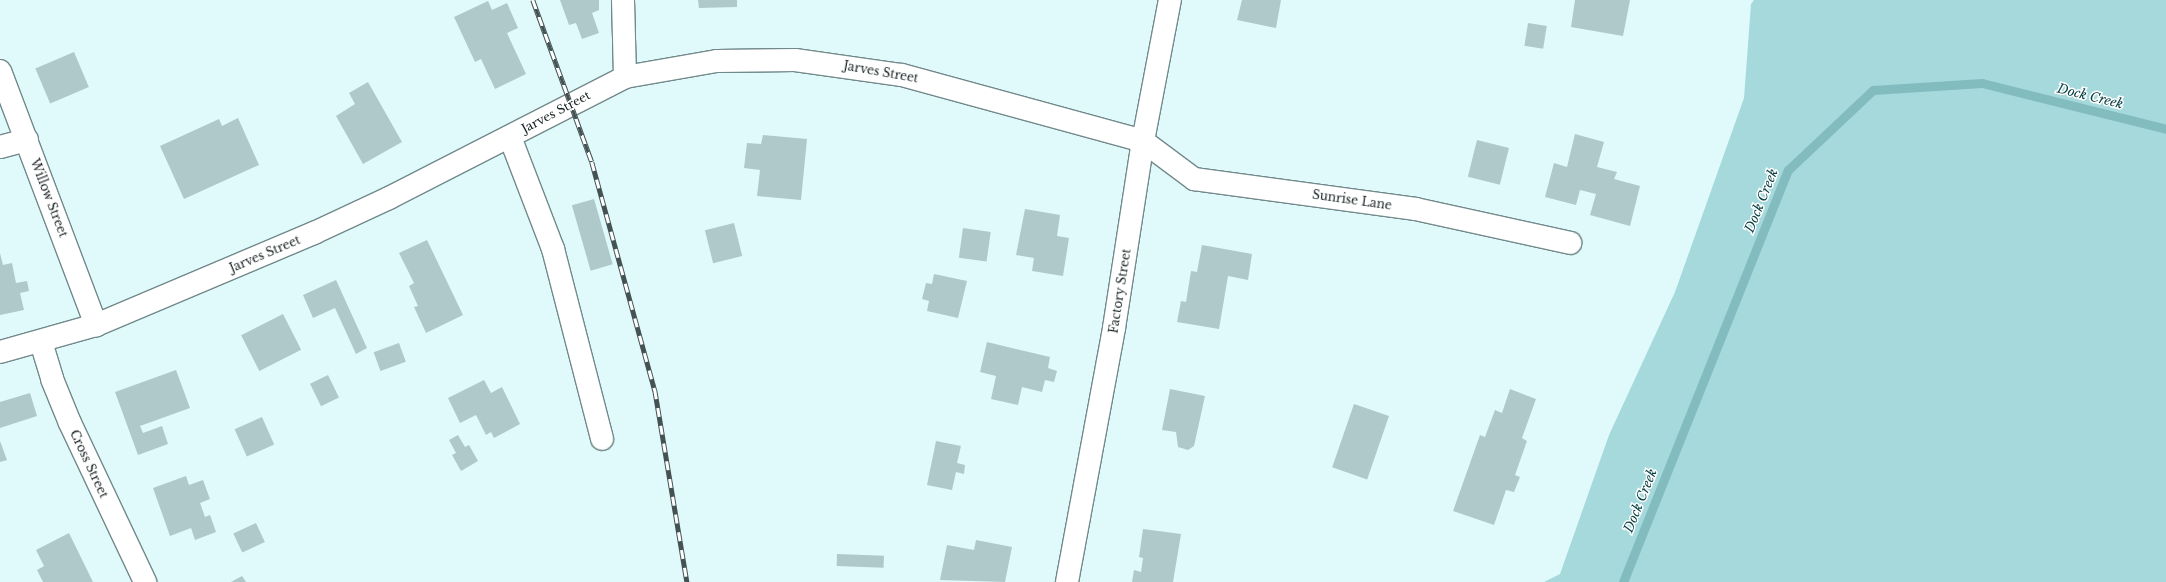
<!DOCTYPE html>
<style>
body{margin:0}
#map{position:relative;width:2166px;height:582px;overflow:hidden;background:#e0fafb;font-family:"Libre Baskerville",serif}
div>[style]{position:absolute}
.green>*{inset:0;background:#a6d9dc}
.stream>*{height:9px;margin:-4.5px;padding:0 4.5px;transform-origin:4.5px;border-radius:4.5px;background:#82bcbf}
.building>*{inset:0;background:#afc8c9;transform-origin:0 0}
.roads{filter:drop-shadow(1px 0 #72898b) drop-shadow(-1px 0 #72898b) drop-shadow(0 1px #72898b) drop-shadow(0 -1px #72898b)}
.minor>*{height:22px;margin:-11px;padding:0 11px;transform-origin:11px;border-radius:11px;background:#fff}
.rail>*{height:4.5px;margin-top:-2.25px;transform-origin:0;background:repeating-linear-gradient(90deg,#fff 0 9px,#455253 0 18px);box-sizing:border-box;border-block:1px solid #455253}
span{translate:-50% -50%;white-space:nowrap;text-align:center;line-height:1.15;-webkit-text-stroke:3px #fff;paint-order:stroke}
.street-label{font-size:12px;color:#182122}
.water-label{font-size:13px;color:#084043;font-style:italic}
</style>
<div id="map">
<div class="green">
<div style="clip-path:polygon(1754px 0,2166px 0,2166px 582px,1544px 582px,1560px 574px,1609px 435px,1675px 292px,1744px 98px,1751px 4px)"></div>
</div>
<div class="stream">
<div style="left:1623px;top:582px;width:444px;rotate:-68.2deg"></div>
<div style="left:1788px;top:170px;width:117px;rotate:-43.3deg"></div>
<div style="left:1873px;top:90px;width:109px;rotate:-3.7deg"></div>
<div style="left:1982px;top:83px;width:190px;rotate:14deg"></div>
</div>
<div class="building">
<div style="clip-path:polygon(560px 0,599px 0,599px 10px,592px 13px,599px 33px,582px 39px,576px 23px,569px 25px)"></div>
<div style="clip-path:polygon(698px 0,737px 0,737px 7px,699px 8px)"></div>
<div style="clip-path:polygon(1242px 0,1281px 0,1276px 28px,1237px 20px)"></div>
<div style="clip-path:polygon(1575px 0,1630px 0,1623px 36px,1571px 27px)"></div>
<div style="clip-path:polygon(488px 1px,492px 10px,507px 3px,518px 28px,507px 33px,526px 74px,495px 89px,481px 59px,475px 62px,454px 17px)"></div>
<div style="left:1528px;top:23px;width:19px;height:23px;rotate:9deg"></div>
<div style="left:74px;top:52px;width:38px;height:42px;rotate:67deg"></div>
<div style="clip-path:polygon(368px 82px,402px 142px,363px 164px,336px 116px,355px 104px,349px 93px)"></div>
<div style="clip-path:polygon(238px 118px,259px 165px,184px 199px,160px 146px,219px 119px,222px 126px)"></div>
<div style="clip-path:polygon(1575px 134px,1604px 142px,1597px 167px,1617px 172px,1614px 179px,1640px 186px,1630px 226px,1590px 215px,1596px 194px,1580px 190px,1576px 205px,1545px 197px,1554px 163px,1567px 167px)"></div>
<div style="clip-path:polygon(763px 135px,807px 139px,801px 200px,757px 196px,760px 170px,744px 168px,747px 143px,761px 144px)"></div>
<div style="left:1477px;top:140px;width:33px;height:38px;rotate:14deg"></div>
<div style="left:594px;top:199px;width:68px;height:23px;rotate:74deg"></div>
<div style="clip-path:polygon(1025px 209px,1060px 215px,1057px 236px,1069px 238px,1063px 276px,1032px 271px,1034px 258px,1016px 255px)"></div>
<div style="left:734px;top:223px;width:34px;height:30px;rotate:76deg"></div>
<div style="left:963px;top:228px;width:28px;height:30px;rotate:8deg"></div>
<div style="clip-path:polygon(427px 240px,463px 315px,426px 333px,414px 307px,418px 306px,409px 286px,414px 283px,399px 253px)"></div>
<div style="clip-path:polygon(1202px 245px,1252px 254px,1248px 280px,1228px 276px,1219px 329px,1177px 322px,1181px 301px,1186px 302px,1191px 271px,1197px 272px)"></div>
<div style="clip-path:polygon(0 253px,3px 265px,12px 263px,16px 283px,27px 281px,29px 291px,20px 293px,24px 310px,0 315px)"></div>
<div style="clip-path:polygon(934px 274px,967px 281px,958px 318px,927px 311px,929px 301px,922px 299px,926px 283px,932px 284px)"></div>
<div style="clip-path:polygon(336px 280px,367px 348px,356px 354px,335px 308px,313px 318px,303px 295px)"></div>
<div style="left:283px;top:314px;width:40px;height:47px;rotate:63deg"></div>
<div style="clip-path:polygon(987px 342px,1050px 357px,1048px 368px,1057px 371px,1054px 382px,1045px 380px,1042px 392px,1022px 387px,1018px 405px,991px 399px,996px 376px,980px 372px)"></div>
<div style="left:399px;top:343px;width:20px;height:27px;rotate:70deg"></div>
<div style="clip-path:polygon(176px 370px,190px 408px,140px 426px,143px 433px,162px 426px,168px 444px,138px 455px,115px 392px)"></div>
<div style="left:328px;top:375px;width:25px;height:20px;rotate:64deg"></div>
<div style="clip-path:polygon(484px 380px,491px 393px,502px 387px,520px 424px,494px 438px,491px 432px,486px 435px,476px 415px,460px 423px,448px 398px)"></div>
<div style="clip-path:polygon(1170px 389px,1205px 396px,1194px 446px,1188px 450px,1178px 447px,1176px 432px,1162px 430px)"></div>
<div style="clip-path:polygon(1510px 389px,1536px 399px,1522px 438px,1527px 441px,1515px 475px,1520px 477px,1514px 492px,1506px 490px,1494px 525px,1453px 511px,1480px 435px,1485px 437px,1495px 410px,1502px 413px)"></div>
<div style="clip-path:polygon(30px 393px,37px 416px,0 428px,0 402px)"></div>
<div style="left:1354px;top:404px;width:37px;height:67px;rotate:19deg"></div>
<div style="left:262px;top:417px;width:30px;height:30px;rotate:66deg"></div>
<div style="clip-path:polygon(458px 435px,465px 447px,469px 445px,478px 461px,461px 471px,452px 455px,456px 453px,449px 440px)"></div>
<div style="clip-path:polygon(0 441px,7px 460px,0 462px)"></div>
<div style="clip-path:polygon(936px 441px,961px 446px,957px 463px,965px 465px,964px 474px,956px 472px,952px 490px,927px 485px)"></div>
<div style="clip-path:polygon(186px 476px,189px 485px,203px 480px,210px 499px,200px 503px,205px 517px,210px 515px,216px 532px,195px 540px,191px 528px,170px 536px,153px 488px)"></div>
<div style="left:256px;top:523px;width:21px;height:25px;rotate:65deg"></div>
<div style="clip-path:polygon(1143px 529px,1181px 534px,1173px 582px,1132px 582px,1134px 570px,1141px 572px,1143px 558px,1139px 557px)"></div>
<div style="clip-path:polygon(69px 533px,93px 582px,43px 582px,37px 570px,44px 566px,36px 550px)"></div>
<div style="clip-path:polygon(976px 540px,1012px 547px,1005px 582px,940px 580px,947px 545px,974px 550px)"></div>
<div style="left:837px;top:554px;width:47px;height:12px;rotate:2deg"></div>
<div style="clip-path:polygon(242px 576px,246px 582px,231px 582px)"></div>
</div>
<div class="roads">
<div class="minor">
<div style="left:623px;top:0;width:77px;rotate:88.5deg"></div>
<div style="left:0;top:71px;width:272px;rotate:69.3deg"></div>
<div style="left:510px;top:137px;width:120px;rotate:69deg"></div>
<div style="left:553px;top:249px;width:196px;rotate:75.5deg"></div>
<div style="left:0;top:147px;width:28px;rotate:-15deg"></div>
<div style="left:41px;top:342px;width:39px;rotate:73deg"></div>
<div style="left:52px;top:379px;width:48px;rotate:67.8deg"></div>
<div style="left:70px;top:423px;width:176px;rotate:64.7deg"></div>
<div style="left:0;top:352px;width:100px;rotate:-15.7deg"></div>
<div style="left:96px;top:325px;width:237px;rotate:-22.9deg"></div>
<div style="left:314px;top:233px;width:83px;rotate:-25deg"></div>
<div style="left:389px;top:198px;width:265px;rotate:-27.1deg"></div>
<div style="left:625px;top:77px;width:93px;rotate:-9.9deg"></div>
<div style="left:717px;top:61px;width:78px;rotate:-0.7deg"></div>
<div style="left:795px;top:60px;width:108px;rotate:8deg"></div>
<div style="left:902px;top:75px;width:250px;rotate:15.3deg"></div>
<div style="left:1143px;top:141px;width:64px;rotate:36.7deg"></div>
<div style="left:1194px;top:179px;width:224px;rotate:7.7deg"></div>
<div style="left:1416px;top:209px;width:158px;rotate:12.4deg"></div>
<div style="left:1067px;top:582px;width:258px;rotate:-79.5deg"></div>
<div style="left:1114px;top:328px;width:189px;rotate:-81.2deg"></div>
<div style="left:1143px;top:141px;width:144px;rotate:-79.2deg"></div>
</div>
</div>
<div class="rail">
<div style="left:533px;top:0;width:172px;rotate:70deg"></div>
<div style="left:592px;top:162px;width:237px;rotate:74.6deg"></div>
<div style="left:655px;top:390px;width:195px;rotate:80.5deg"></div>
</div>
<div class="street-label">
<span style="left:881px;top:72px;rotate:10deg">Jarves Street</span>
<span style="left:556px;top:112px;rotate:-28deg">Jarves Street</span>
<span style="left:49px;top:198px;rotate:69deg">Willow Street</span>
<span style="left:1352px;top:200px;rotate:8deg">Sunrise Lane</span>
<span style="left:265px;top:254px;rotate:-23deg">Jarves Street</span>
<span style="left:1120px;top:291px;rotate:-81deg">Factory Street</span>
<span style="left:89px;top:464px;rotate:65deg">Cross Street</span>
</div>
<div class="water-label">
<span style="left:2090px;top:97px;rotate:14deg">Dock Creek</span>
<span style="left:1762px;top:201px;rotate:-68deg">Dock Creek</span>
<span style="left:1641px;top:501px;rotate:-68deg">Dock Creek</span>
</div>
</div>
